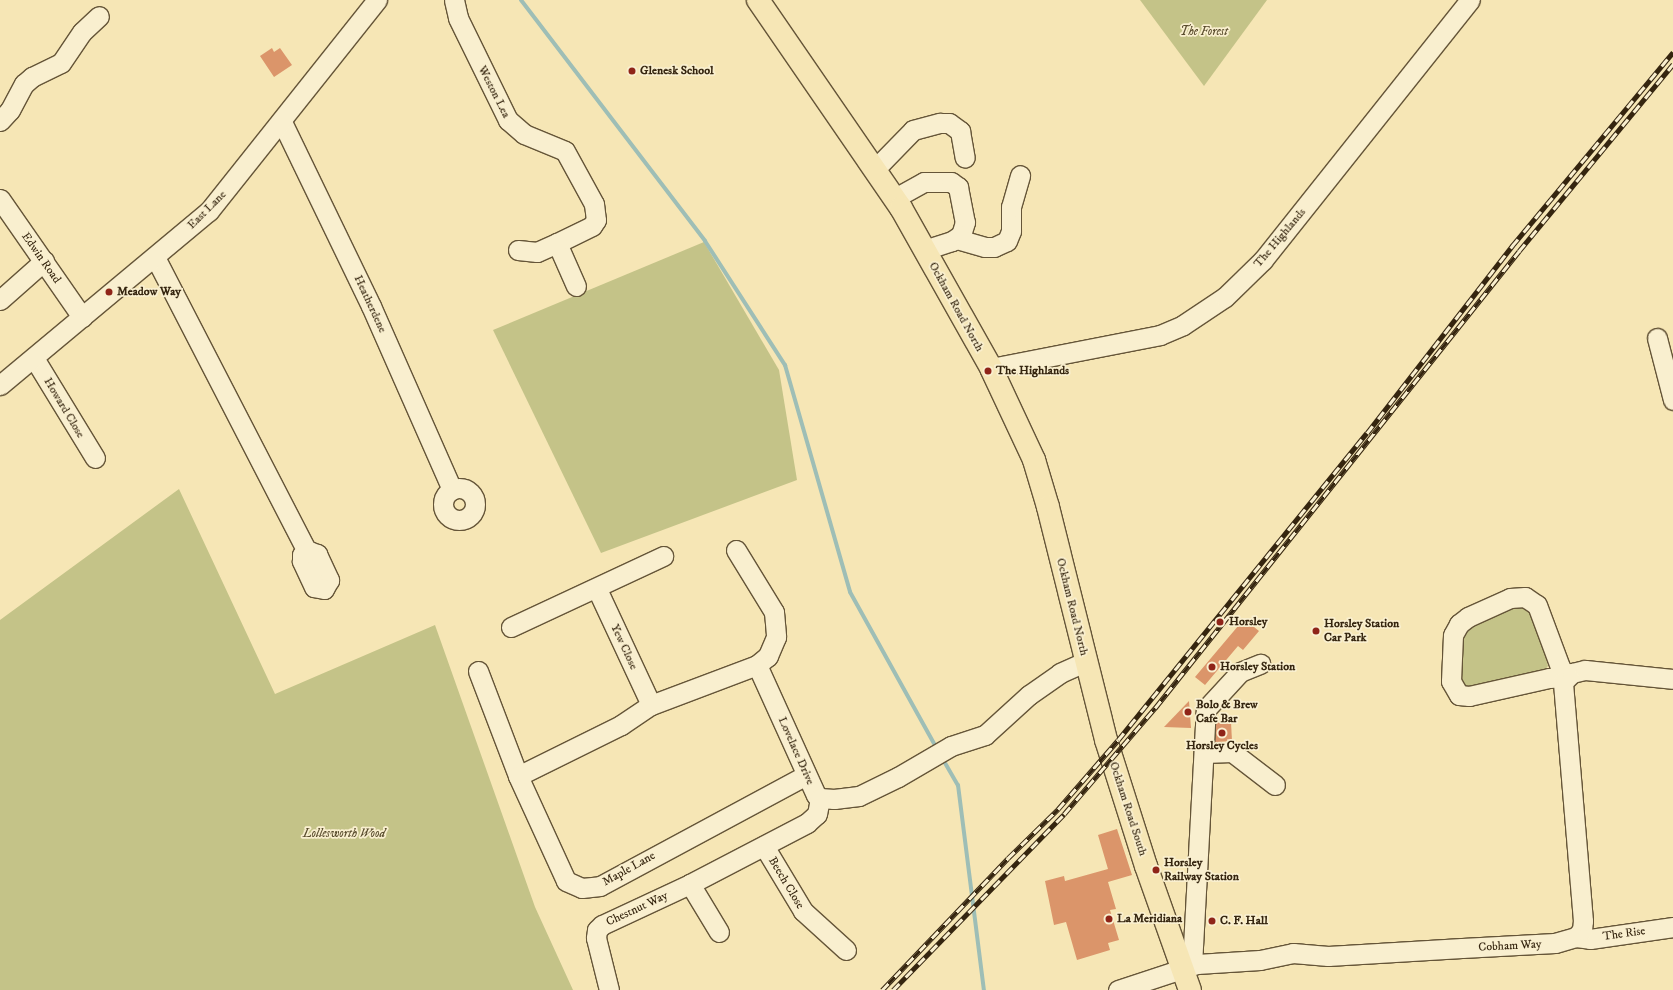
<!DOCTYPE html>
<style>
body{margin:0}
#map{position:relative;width:1673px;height:990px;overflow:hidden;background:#f6e6b5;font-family:"IM FELL DW Pica",serif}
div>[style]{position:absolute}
.green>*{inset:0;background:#c4c388}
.stream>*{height:4px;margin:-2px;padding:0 2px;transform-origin:2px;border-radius:2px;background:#9ebeb6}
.building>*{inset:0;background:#db956a}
.roads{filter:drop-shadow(1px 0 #655538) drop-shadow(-1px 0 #655538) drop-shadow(0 1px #655538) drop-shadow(0 -1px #655538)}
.minor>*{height:19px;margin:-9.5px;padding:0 9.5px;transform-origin:9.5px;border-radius:9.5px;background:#f9efcf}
.minor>.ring{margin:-9.5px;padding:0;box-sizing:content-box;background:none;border:19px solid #f9efcf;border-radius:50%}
.major>*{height:22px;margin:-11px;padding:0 11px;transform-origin:11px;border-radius:11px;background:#f6e6b5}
.rail>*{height:4.5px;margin-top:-2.25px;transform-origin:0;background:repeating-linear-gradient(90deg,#f9efcf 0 9px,#35250f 0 18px);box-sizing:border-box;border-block:1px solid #35250f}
.dots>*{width:11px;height:11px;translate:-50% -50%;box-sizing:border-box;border:2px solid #f9efcf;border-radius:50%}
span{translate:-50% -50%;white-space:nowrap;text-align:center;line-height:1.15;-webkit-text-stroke:3.5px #f9efcf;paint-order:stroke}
.park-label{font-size:12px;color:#594c2d;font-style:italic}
.poi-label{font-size:12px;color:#35250f;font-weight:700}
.left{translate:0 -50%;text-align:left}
.street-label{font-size:12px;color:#35250f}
</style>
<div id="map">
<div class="green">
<div style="clip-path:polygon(1140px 0,1267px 0,1204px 86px)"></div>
<div style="clip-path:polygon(704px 242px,779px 370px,797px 480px,601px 553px,493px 330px)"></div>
<div style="clip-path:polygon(179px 489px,275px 694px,435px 625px,535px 907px,573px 990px,0 990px,0 620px)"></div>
<div style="clip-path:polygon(1515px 600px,1532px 606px,1548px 666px,1543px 672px,1465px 692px,1454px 660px,1461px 630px)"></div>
</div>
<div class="stream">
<div style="left:521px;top:0;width:303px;rotate:52.6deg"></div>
<div style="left:705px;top:241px;width:148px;rotate:57.2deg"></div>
<div style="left:785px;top:365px;width:236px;rotate:74deg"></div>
<div style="left:850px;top:592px;width:179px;rotate:61deg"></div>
<div style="left:941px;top:756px;width:34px;rotate:60deg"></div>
<div style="left:958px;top:785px;width:207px;rotate:82.8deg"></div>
</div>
<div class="building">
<div style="clip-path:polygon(272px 48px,274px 52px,280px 48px,292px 65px,274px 77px,260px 56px)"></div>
<div style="clip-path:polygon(1244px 619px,1259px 631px,1243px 650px,1238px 646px,1205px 685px,1195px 677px)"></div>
<div style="clip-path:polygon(1189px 701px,1191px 728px,1164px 727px)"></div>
<div style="clip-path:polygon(1216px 722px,1231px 722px,1232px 741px,1215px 742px)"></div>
<div style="clip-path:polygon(1117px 829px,1132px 875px,1108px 882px,1116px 909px,1110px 910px,1119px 940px,1108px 943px,1110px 950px,1077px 960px,1066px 922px,1054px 925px,1045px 881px,1064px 876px,1065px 881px,1108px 869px,1098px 835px)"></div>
</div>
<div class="roads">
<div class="minor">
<div style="left:454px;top:0;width:18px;rotate:77deg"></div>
<div style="left:458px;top:18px;width:114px;rotate:63.9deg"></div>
<div style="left:508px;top:120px;width:21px;rotate:41deg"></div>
<div style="left:524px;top:134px;width:44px;rotate:22.5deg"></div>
<div style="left:565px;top:151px;width:60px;rotate:61.3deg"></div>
<div style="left:594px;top:204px;width:16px;rotate:83deg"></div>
<div style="left:596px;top:220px;width:7px;rotate:124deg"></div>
<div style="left:592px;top:226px;width:39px;rotate:154deg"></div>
<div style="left:557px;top:243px;width:47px;rotate:66.2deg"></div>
<div style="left:0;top:121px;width:15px;rotate:-48deg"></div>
<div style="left:10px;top:110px;width:30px;rotate:-62deg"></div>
<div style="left:24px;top:84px;width:11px;rotate:-41deg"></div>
<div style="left:32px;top:77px;width:32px;rotate:-26deg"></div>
<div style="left:61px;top:63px;width:37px;rotate:-56deg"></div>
<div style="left:82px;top:32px;width:23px;rotate:-43deg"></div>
<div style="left:282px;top:122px;width:204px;rotate:64.2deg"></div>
<div style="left:371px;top:306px;width:201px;rotate:66.2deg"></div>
<div style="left:875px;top:169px;width:54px;rotate:-45.7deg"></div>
<div style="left:913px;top:130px;width:28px;rotate:-15deg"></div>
<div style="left:940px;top:123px;width:9px"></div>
<div style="left:949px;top:123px;width:14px;rotate:36deg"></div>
<div style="left:960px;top:131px;width:27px;rotate:80deg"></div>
<div style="left:895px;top:198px;width:33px;rotate:-29deg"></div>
<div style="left:924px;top:182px;width:27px"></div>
<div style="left:951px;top:182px;width:9px;rotate:36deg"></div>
<div style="left:958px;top:187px;width:36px;rotate:79deg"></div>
<div style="left:965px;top:222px;width:14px;rotate:107deg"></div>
<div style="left:961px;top:235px;width:11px;rotate:146deg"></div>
<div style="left:952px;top:241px;width:28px;rotate:162deg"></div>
<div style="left:0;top:199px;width:144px;rotate:55.2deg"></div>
<div style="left:957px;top:239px;width:29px;rotate:16deg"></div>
<div style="left:985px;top:247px;width:9px"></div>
<div style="left:994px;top:247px;width:14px;rotate:-25deg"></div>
<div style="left:1007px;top:241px;width:11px;rotate:-68deg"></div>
<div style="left:1011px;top:231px;width:24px;rotate:-90deg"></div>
<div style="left:1011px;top:207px;width:33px;rotate:-74deg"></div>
<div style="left:518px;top:250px;width:19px;rotate:6deg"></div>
<div style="left:537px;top:252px;width:22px;rotate:-24deg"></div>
<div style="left:155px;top:257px;width:331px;rotate:62.7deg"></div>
<div style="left:0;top:300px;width:59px;rotate:-41.6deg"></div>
<div style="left:1657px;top:338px;width:64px;rotate:75.5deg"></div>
<div style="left:34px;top:358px;width:117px;rotate:58.6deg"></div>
<div style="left:991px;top:368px;width:172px;rotate:-11deg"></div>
<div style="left:1160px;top:335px;width:25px;rotate:-23deg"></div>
<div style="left:1183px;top:325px;width:50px;rotate:-33.7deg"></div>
<div style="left:1225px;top:297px;width:53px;rotate:-44.2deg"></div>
<div style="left:1263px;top:260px;width:332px;rotate:-51.5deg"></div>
<div style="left:0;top:385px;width:272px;rotate:-39.8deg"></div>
<div style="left:209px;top:211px;width:270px;rotate:-51.5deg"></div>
<div class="ring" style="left:443px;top:488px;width:13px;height:13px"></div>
<div style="left:736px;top:550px;width:73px;rotate:58.5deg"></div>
<div style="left:774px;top:612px;width:25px;rotate:85deg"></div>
<div style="left:776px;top:637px;width:21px;rotate:113deg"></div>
<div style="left:768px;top:656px;width:14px;rotate:141deg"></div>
<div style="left:309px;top:551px;width:9px;rotate:21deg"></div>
<div style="left:317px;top:554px;width:29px;rotate:65deg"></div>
<div style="left:329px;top:580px;width:10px;rotate:119deg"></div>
<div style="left:324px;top:589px;width:10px;rotate:-169deg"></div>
<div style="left:314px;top:587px;width:29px;rotate:-115deg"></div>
<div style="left:302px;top:561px;width:6px;rotate:-90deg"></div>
<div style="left:302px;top:555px;width:8px;rotate:-30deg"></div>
<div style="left:597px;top:589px;width:128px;rotate:65deg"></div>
<div style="left:1525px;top:597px;width:14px;rotate:34deg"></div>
<div style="left:1537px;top:605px;width:66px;rotate:69.6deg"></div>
<div style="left:1560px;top:667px;width:12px;rotate:59deg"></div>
<div style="left:1566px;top:677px;width:17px;rotate:177deg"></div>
<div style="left:1549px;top:678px;width:82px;rotate:167.3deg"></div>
<div style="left:1469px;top:696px;width:10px;rotate:-174deg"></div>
<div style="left:1459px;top:695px;width:16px;rotate:-120deg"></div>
<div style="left:1451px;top:681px;width:46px;rotate:-87.5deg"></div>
<div style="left:1453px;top:635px;width:13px;rotate:-61deg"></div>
<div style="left:1459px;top:624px;width:11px;rotate:-38deg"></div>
<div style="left:1468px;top:617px;width:46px;rotate:-24.3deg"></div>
<div style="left:1510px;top:598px;width:15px;rotate:-4deg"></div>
<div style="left:511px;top:627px;width:168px;rotate:-25deg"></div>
<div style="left:478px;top:671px;width:112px;rotate:69.1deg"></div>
<div style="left:518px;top:776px;width:115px;rotate:65.4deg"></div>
<div style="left:566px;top:881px;width:17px;rotate:24deg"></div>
<div style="left:582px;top:888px;width:18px;rotate:-6deg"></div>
<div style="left:600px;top:886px;width:234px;rotate:-28.3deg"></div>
<div style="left:1204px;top:753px;width:28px;rotate:-2deg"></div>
<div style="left:1232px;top:752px;width:54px;rotate:37.5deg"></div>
<div style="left:518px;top:776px;width:115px;rotate:-26.3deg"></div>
<div style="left:621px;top:725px;width:36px;rotate:-34deg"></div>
<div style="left:651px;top:705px;width:113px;rotate:-20.7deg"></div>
<div style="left:757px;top:665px;width:143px;rotate:65.6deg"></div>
<div style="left:816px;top:795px;width:5px;rotate:37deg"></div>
<div style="left:820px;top:798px;width:14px;rotate:4deg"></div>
<div style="left:834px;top:799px;width:25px;rotate:-7deg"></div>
<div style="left:859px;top:796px;width:43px;rotate:-26deg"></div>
<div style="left:898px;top:777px;width:61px;rotate:-30.3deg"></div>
<div style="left:951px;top:746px;width:36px;rotate:-18deg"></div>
<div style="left:985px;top:735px;width:59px;rotate:-42.3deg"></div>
<div style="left:1029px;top:695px;width:38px;rotate:-35deg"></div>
<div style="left:1060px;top:673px;width:27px;rotate:-24deg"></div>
<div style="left:764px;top:846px;width:76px;rotate:59deg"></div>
<div style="left:803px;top:911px;width:58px;rotate:42.2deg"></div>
<div style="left:690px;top:884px;width:56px;rotate:58.9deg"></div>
<div style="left:1576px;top:937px;width:14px;rotate:8deg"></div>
<div style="left:1590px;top:939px;width:84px;rotate:-8.2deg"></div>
<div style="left:1192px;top:965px;width:256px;rotate:-86.9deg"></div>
<div style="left:1206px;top:709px;width:50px;rotate:-47.4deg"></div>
<div style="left:1240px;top:672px;width:22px;rotate:-22deg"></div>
<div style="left:609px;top:990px;width:54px;rotate:-104deg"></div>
<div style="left:596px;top:938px;width:8px;rotate:-83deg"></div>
<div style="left:597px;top:930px;width:7px;rotate:-45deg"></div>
<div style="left:602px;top:925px;width:97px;rotate:-25deg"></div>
<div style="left:690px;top:884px;width:132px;rotate:-27.5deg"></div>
<div style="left:807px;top:823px;width:13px;rotate:-42deg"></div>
<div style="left:817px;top:814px;width:16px;rotate:-79deg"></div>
<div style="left:1118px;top:990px;width:83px;rotate:-18.2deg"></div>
<div style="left:1197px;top:964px;width:63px;rotate:-3.6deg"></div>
<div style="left:1260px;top:960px;width:34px;rotate:-12deg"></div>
<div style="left:1293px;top:953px;width:35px;rotate:5deg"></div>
<div style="left:1328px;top:956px;width:134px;rotate:-3.4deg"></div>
<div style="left:1462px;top:948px;width:93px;rotate:-3.1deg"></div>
<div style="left:1555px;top:943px;width:22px;rotate:-16deg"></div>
<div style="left:1576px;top:937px;width:9px;rotate:-49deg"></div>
<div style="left:1582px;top:930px;width:9px;rotate:-84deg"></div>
<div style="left:1583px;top:921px;width:240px;rotate:-94.8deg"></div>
<div style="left:1563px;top:682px;width:13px;rotate:-45deg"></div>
<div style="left:1572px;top:673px;width:13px;rotate:-13deg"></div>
<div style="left:1585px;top:670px;width:88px;rotate:5.8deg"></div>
</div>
<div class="major">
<div style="left:758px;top:0;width:252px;rotate:55.5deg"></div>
<div style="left:901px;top:208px;width:184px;rotate:60.6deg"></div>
<div style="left:991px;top:368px;width:102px;rotate:64.9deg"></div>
<div style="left:1034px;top:460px;width:49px;rotate:73.4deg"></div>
<div style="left:1048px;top:507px;width:240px;rotate:76deg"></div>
<div style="left:1106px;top:740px;width:132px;rotate:72.4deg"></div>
<div style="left:1146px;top:866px;width:132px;rotate:70.5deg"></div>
</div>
</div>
<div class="rail">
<div style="left:882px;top:990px;width:182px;rotate:-46.3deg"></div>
<div style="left:1008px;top:858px;width:70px;rotate:-44.4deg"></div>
<div style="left:1058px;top:809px;width:91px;rotate:-49deg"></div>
<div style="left:1118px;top:740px;width:395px;rotate:-51deg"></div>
<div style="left:1367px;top:433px;width:237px;rotate:-52.2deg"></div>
<div style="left:1512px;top:246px;width:252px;rotate:-50.3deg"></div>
<div style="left:893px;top:990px;width:245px;rotate:-45.8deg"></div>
<div style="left:1064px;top:814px;width:140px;rotate:-49.4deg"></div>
<div style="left:1155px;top:708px;width:584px;rotate:-51.46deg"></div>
<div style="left:1519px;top:251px;width:242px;rotate:-50.5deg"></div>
</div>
<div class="dots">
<div style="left:632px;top:71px;background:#8f2418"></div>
<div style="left:109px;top:292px;background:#8f2418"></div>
<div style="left:988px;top:371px;background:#8f2418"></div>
<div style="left:1220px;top:622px;background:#8f2418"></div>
<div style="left:1316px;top:631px;background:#8f2418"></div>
<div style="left:1212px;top:667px;background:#8f2418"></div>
<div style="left:1188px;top:712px;background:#8f2418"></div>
<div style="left:1222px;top:733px;background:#8f2418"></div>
<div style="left:1156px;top:870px;background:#8f2418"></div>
<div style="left:1109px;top:919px;background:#8f2418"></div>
<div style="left:1212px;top:921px;background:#8f2418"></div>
</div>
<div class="park-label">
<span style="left:1204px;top:32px">The Forest</span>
<span style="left:344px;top:834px">Lollesworth Wood</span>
</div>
<div class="poi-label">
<span class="left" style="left:640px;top:71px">Glenesk School</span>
<span class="left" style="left:117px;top:292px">Meadow Way</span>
<span class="left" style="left:996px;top:371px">The Highlands</span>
<span class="left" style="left:1229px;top:622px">Horsley</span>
<span class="left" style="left:1324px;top:631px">Horsley Station<br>Car Park</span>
<span class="left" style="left:1220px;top:667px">Horsley Station</span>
<span class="left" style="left:1196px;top:712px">Bolo &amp; Brew<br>Cafe Bar</span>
<span style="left:1222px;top:746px">Horsley Cycles</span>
<span class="left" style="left:1164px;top:870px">Horsley<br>Railway Station</span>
<span class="left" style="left:1117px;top:919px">La Meridiana</span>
<span class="left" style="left:1220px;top:921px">C. F. Hall</span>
</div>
<div class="street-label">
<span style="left:494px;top:92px;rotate:63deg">Weston Lea</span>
<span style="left:207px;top:210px;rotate:-45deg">East Lane</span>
<span style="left:1280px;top:238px;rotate:-50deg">The Highlands</span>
<span style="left:41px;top:258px;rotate:55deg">Edwin Road</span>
<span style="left:370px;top:304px;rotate:65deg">Heatherdene</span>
<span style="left:956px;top:307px;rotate:61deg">Ockham Road North</span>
<span style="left:64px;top:408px;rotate:59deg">Howard Close</span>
<span style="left:1072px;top:607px;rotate:76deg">Ockham Road North</span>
<span style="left:624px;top:647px;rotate:65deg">Yew Close</span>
<span style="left:796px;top:751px;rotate:66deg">Lovelace Drive</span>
<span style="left:1128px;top:809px;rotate:72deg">Ockham Road South</span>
<span style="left:629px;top:869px;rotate:-29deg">Maple Lane</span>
<span style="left:786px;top:883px;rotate:59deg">Beech Close</span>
<span style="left:637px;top:909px;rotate:-25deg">Chestnut Way</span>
<span style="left:1624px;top:934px;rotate:-8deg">The Rise</span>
<span style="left:1510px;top:946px;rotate:-3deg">Cobham Way</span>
</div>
</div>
